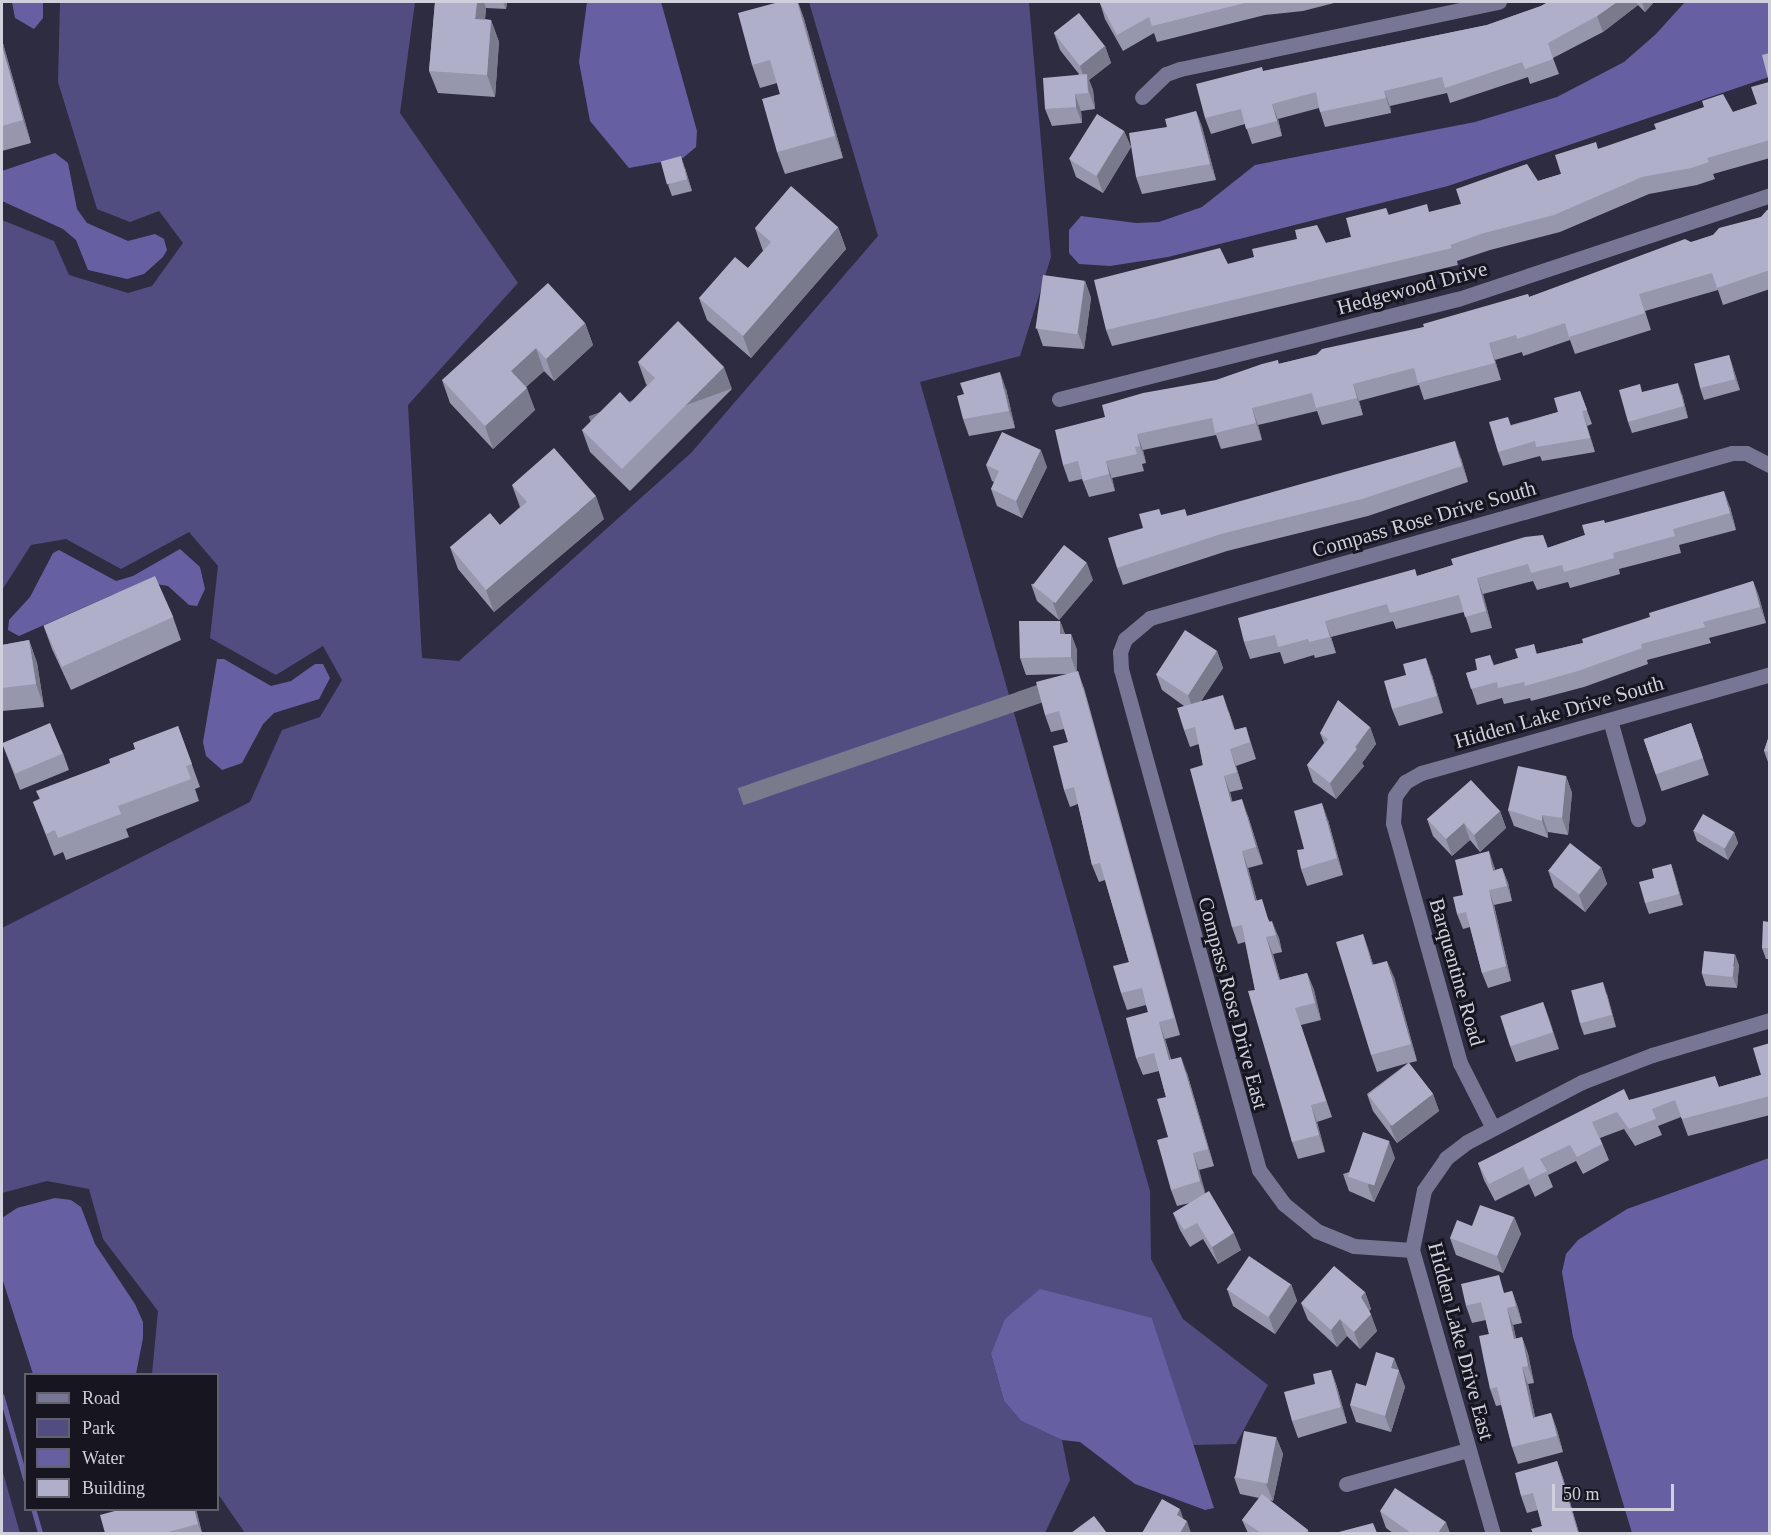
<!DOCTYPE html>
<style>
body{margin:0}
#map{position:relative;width:1771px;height:1535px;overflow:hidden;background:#2e2c41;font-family:"Times New Roman",serif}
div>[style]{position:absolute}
.green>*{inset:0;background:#514d81}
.water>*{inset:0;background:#6660a2}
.stream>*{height:4.5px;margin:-2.25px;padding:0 2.25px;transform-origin:2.25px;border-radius:2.25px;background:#6660a2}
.minor>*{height:15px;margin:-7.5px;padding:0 7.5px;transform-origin:7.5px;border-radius:7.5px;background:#777694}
.wall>*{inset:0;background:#9696ad;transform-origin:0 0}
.shaded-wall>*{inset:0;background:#7a7a8d;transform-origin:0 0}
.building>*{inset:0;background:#afafc9;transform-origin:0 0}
span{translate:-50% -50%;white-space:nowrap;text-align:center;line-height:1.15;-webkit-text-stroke:6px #171620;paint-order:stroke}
.street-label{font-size:21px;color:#d0d0dd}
.frame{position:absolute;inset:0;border:3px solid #d0d0dd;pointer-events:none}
.legend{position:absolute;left:24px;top:1373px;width:195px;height:138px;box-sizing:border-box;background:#171620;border:2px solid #61606c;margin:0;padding:8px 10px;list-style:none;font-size:18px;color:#d0d0dd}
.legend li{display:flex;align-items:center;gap:12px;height:30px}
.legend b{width:30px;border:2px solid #61606c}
.scale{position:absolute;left:1552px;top:1484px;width:122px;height:27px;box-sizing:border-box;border:3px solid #d0d0dd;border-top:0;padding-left:8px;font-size:18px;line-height:21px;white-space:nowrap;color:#d0d0dd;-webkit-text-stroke:4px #171620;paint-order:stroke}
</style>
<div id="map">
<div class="green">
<div style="clip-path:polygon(60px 2px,415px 2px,400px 113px,518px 283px,408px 405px,422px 658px,459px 661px,691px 453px,878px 236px,809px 2px,1029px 3px,1051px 257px,1020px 356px,920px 382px,1150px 1191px,1151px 1259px,1183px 1319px,1268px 1385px,1236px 1444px,1193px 1445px,1152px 1318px,991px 1354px,1004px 1401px,1021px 1421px,1062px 1440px,1070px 1480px,1045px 1533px,245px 1533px,218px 1494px,218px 1374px,152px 1374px,158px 1311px,103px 1239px,89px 1189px,47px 1181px,2px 1193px,2px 928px,250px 802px,282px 730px,320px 717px,342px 680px,323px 646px,276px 675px,210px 638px,218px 566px,189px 532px,121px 569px,66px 539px,31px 545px,2px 590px,2px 220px,54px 241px,69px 275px,128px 293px,152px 286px,183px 243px,159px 211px,130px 222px,97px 209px,58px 82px)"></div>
<div style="clip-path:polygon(2px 1469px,20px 1533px,2px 1533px)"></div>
</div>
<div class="water">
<div style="clip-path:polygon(12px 2px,43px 2px,43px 18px,34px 29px,15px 18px)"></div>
<div style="clip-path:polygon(587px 2px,661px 2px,697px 131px,696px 147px,683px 158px,629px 168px,590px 121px,579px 62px)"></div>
<div style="clip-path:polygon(1685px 2px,1769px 2px,1769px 77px,1448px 186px,1168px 257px,1110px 266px,1079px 264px,1069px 253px,1069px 230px,1081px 216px,1136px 223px,1159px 222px,1202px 207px,1255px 165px,1475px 122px,1557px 97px,1624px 62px,1656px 34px)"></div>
<div style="clip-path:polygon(55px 153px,68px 163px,77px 209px,87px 223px,128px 241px,155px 234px,164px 239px,167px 250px,163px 257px,144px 274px,127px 279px,88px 270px,76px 240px,63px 229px,2px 201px,2px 171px)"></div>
<div style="clip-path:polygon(180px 549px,200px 567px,205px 589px,197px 606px,189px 605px,168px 586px,156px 584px,112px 595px,19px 636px,8px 630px,9px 620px,30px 597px,53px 553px,59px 550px,116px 581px,133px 576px)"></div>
<div style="clip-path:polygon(217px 659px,224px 659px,271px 686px,291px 681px,315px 664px,323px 664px,330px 678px,319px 699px,274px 713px,263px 724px,242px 763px,222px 770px,206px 756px,203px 742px)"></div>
<div style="clip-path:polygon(1769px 1158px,1769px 1533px,1632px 1533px,1573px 1337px,1562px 1272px,1566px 1254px,1578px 1240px,1627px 1209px)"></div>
<div style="clip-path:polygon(55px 1198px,71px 1200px,81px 1207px,95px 1244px,135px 1304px,143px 1322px,143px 1338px,136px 1374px,33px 1374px,2px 1278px,2px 1218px,17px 1208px)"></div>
<div style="clip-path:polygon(1040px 1289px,1152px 1318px,1214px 1508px,1205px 1510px,1135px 1484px,1080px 1442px,1062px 1440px,1021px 1421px,1004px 1401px,991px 1354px,1005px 1319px)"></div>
</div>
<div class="stream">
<div style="left:2px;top:1396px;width:87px;rotate:74.1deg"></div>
<div style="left:34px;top:1510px;width:25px;rotate:74deg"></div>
</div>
<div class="minor">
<div style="left:1142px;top:97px;width:33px;rotate:-44deg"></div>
<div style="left:1166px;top:74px;width:15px;rotate:-20deg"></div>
<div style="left:1180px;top:69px;width:326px;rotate:-11.9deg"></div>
<div style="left:1059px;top:399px;width:411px;rotate:-14.1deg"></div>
<div style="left:1458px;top:299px;width:329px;rotate:-18.4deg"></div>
<div style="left:1610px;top:720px;width:103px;rotate:74.2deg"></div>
<div style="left:1493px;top:1128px;width:73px;rotate:-116.9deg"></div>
<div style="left:1460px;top:1063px;width:249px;rotate:-105.6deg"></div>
<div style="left:1393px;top:823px;width:27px;rotate:-86deg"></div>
<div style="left:1395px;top:796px;width:17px;rotate:-54deg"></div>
<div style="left:1405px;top:782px;width:18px;rotate:-29deg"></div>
<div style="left:1421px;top:773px;width:363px;rotate:-15.8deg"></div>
<div style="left:1412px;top:1250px;width:58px;rotate:-176.1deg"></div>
<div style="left:1354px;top:1246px;width:40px;rotate:-158deg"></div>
<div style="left:1317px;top:1231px;width:43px;rotate:-140.7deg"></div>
<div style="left:1284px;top:1204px;width:42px;rotate:-126.3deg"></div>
<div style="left:1259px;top:1170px;width:520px;rotate:-105.4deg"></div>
<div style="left:1121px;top:669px;width:17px;rotate:-93deg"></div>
<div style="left:1120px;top:652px;width:14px;rotate:-69deg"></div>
<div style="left:1125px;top:639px;width:33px;rotate:-40deg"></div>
<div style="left:1150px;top:618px;width:605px;rotate:-15.83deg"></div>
<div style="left:1732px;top:453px;width:14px"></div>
<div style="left:1746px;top:453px;width:27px;rotate:27deg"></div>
<div style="left:1346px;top:1484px;width:127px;rotate:-15.6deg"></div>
<div style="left:1493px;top:1534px;width:295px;rotate:-105.9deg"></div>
<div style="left:1412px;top:1250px;width:61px;rotate:-78.7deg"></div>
<div style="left:1424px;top:1190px;width:39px;rotate:-55deg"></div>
<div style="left:1446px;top:1158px;width:26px;rotate:-37deg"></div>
<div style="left:1467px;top:1142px;width:130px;rotate:-27.6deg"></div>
<div style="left:1582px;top:1082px;width:75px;rotate:-21.1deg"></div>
<div style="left:1652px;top:1055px;width:123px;rotate:-16.5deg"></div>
</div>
<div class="wall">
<div style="clip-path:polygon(435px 2px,507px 2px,506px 9px,486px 8px,485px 19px,491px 20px,499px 42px,495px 97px,438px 93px,429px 71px)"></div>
<div style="clip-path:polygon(798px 2px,804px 19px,843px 158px,785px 174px,777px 152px,780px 94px,777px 83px,760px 88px,752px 65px)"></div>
<div style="clip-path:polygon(1102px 2px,1338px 2px,1303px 11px,1265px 15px,1157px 42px,1154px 33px,1123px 51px,1105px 19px,1100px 3px)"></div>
<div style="clip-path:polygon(1548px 2px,1654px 2px,1645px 12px,1638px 5px,1603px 32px,1553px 58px,1559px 74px,1530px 84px,1528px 77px,1450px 103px,1447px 93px,1390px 106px,1391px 113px,1325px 127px,1319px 108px,1278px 119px,1282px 136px,1252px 144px,1245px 124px,1211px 134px,1205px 118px,1264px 71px,1487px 25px,1541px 6px)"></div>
<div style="clip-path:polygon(1054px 33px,1105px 46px,1111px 63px,1089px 80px,1093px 90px,1095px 109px,1081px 111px,1082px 123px,1052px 126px,1045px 109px,1079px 74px,1060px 50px)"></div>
<div style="clip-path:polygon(2px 40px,31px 143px,2px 151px)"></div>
<div style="clip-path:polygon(1770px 53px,1770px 158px,1713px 174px,1715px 179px,1697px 185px,1649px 194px,1560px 232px,1490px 250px,1457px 261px,1458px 265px,1112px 346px,1106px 330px,1228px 264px,1326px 243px,1351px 237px,1386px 208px,1389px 215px,1430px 212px,1461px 204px,1538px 181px,1561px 174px,1598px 149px,1733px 112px,1757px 104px,1769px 82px)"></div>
<div style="clip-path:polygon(1196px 111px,1202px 127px,1216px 180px,1142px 194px,1136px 177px,1167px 127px)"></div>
<div style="clip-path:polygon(1124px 131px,1131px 147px,1103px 193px,1076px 177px,1070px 160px)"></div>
<div style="clip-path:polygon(685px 168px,692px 191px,672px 196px,668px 185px)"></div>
<div style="clip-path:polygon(1770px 209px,1770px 289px,1723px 305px,1718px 290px,1645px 311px,1651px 330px,1575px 354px,1570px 340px,1523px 356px,1522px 352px,1495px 360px,1501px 380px,1424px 400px,1419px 385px,1359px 401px,1363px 415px,1322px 425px,1317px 411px,1258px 425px,1262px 440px,1221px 449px,1216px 435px,1143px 450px,1146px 463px,1142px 464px,1144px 471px,1112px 478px,1115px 491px,1089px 497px,1082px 479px,1069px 482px,1063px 465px,1105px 417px,1278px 360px,1279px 364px,1424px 327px,1528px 294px,1529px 297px,1713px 235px,1761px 217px)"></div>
<div style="clip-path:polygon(838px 227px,846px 249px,751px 358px,707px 320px,699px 298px,748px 268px,763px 251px,755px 228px)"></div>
<div style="clip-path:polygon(1085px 281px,1091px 298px,1084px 349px,1043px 346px,1037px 329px)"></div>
<div style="clip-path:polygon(585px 323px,593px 345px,554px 381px,544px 371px,526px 387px,535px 410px,493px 449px,450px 403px,442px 380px)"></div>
<div style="clip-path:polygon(1729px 355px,1740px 390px,1704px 400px,1700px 388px)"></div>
<div style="clip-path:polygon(638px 362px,732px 389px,630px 491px,590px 452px,582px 430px,630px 403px,647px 385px,646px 384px)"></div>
<div style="clip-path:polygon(1006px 389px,1015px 428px,969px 436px,963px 419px,964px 394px)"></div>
<div style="clip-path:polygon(1580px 391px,1592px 424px,1587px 426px,1595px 452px,1542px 461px,1540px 456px,1503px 466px,1498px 452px,1511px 425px,1558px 412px)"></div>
<div style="clip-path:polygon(1682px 394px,1688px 418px,1632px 433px,1628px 422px)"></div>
<div style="clip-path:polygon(1461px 458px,1468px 482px,1368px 516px,1227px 551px,1123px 585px,1117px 568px,1143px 528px,1159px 509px,1161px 515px,1187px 516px)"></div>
<div style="clip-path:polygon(986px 465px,1047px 467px,1022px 518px,997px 506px,991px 489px,994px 482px,992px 481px)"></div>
<div style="clip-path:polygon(512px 485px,604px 519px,494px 612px,458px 569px,450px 547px,500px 525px,520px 507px)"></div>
<div style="clip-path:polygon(1730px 507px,1736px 530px,1679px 545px,1681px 553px,1619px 569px,1620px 574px,1570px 588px,1568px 582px,1537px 590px,1533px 581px,1483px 594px,1492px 628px,1471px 633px,1464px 612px,1396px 629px,1393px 621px,1331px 637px,1336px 653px,1315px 658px,1314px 655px,1284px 664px,1280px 652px,1250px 659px,1244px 642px,1417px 576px,1453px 565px,1543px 535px,1548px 548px,1585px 535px,1605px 523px)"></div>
<div style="clip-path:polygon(1093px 580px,1059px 620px,1037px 601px,1031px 584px)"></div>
<div style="clip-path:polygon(1753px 581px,1759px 597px,1766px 623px,1709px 638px,1711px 643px,1647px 660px,1648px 664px,1584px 687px,1531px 701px,1530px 698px,1504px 704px,1502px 698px,1477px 705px,1466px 673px,1477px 670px,1490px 655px,1494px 665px,1518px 658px,1534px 644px,1537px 654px,1583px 643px,1650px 617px)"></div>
<div style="clip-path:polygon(173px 617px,181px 640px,71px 690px,52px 649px,44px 627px)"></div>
<div style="clip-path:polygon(1060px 621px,1065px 634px,1071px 634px,1077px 650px,1077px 671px,1084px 688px,1180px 1035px,1165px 1039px,1171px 1059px,1187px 1073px,1214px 1166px,1199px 1170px,1205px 1194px,1241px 1250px,1218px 1264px,1203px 1239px,1190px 1247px,1180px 1230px,1173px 1213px,1190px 1203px,1177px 1206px,1171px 1190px,1166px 1097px,1159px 1071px,1143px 1075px,1136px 1058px,1148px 1012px,1146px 1005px,1127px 1010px,1121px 993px,1129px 962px,1105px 880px,1099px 882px,1092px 865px,1078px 804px,1070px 807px,1064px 790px,1068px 742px,1064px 729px,1051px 732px,1045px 715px,1067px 674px,1026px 675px,1020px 658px)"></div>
<div style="clip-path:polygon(29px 640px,37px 663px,44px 707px,2px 711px,2px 645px)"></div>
<div style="clip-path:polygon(1217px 651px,1223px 668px,1201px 701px,1229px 712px,1235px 730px,1246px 727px,1256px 759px,1236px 766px,1243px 789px,1230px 792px,1232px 801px,1248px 816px,1263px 864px,1248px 868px,1257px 901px,1270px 922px,1279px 938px,1282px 952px,1273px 954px,1280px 980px,1307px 973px,1314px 990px,1321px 1020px,1301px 1025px,1332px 1117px,1317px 1122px,1325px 1152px,1298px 1159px,1292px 1142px,1255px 990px,1245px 942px,1238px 944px,1232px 927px,1199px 744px,1190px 747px,1184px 730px,1184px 706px,1162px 690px,1156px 674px)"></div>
<div style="clip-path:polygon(1406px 675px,1432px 675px,1443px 713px,1399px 726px,1392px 709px)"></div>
<div style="left:1691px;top:723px;width:55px;height:50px;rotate:71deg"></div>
<div style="clip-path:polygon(178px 726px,200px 787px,195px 789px,199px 801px,126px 829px,129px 837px,66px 860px,63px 852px,54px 856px,33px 802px,110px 763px)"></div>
<div style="clip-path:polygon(1370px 727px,1376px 744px,1362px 763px,1364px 766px,1336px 799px,1313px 782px,1307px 765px,1324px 743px,1320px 733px)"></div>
<div style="clip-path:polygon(1770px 733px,1770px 763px,1768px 762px,1764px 751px)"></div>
<div style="clip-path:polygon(2px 743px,63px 753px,69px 770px,20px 790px)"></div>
<div style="clip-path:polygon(1566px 776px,1572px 793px,1568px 835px,1548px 832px,1548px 838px,1514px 826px,1508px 810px)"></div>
<div style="clip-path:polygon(1500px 811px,1506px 828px,1480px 852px,1470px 840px,1452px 856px,1433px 836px,1427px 819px)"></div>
<div style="clip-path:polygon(1328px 820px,1343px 875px,1307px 886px,1301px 869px,1304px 849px)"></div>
<div style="clip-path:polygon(1693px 830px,1734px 832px,1738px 843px,1728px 860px,1697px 841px)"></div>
<div style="clip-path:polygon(1671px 864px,1683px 905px,1649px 914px,1645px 903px,1654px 878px)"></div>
<div style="clip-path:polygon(1494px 866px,1495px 870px,1502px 868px,1508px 883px,1512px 901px,1494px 905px,1511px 981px,1488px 988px,1482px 973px,1470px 927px,1463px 929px,1457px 914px,1463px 895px)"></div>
<div style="clip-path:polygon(1601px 867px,1607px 884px,1585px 912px,1554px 887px,1548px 870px)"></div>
<div style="clip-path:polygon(1770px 910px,1770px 959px,1766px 959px,1762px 948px,1769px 922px)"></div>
<div style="clip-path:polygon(1363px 934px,1373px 964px,1394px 977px,1417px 1061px,1409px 1063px,1433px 1094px,1439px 1111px,1397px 1143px,1373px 1111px,1367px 1094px,1408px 1063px,1377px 1072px,1371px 1055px)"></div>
<div style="clip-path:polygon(1739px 965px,1737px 988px,1706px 986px,1702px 974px)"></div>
<div style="clip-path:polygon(1607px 994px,1616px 1027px,1584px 1035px,1580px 1024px)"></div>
<div style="clip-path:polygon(1543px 1002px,1559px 1049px,1516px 1062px,1510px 1046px)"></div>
<div style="clip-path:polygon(1770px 1043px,1770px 1115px,1688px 1136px,1681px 1117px,1658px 1126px,1662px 1135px,1635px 1146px,1624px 1129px,1600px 1138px,1609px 1160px,1583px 1174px,1576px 1161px,1548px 1175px,1553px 1187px,1535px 1197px,1529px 1184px,1495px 1201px,1484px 1180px,1478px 1163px,1629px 1100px,1719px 1087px,1761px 1075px)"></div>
<div style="clip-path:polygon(1395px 1158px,1374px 1202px,1349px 1191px,1343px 1174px)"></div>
<div style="clip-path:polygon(1514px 1217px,1521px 1234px,1503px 1273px,1456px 1255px,1450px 1238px,1472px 1226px)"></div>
<div style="clip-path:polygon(1291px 1284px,1297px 1301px,1275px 1334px,1233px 1306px,1227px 1289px)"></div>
<div style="clip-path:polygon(1512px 1291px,1518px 1308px,1522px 1323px,1513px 1325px,1516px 1339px,1522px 1337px,1528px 1354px,1534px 1383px,1528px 1384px,1535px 1417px,1551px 1413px,1557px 1430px,1563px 1452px,1518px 1464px,1512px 1447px,1501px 1405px,1496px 1406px,1490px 1389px,1489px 1334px,1486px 1320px,1472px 1323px,1466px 1306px)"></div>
<div style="clip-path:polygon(1365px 1292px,1371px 1309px,1369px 1311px,1377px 1331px,1360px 1349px,1347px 1336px,1337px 1347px,1308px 1320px,1301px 1303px)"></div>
<div style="clip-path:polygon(1394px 1358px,1405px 1387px,1391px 1432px,1356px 1422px,1350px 1405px,1366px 1386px)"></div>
<div style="clip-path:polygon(1331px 1370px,1337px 1387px,1347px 1423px,1298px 1438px,1292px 1421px,1315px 1384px)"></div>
<div style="clip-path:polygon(1276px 1437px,1283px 1454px,1273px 1501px,1269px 1500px,1308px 1530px,1309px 1533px,1248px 1533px,1242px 1520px,1259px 1498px,1240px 1494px,1234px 1477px)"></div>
<div style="clip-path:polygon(1557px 1461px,1563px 1478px,1579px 1533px,1533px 1533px,1542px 1526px,1538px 1510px,1527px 1513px,1521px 1496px)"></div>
<div style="clip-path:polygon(196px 1509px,202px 1533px,105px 1533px)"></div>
<div style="clip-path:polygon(1380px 1511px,1450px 1533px,1393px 1533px,1386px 1528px)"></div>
</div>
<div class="shaded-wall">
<div style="clip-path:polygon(477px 2px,484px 2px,486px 8px,483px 41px,475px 19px)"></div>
<div style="clip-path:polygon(503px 2px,507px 2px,506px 9px)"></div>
<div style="clip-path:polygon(798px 2px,804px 19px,843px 158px,835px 136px)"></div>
<div style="clip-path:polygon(1617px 2px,1636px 2px,1638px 5px,1603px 32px,1597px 16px)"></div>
<div style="clip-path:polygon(1642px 2px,1654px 2px,1645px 12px)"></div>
<div style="clip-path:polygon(491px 20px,499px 42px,495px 97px,487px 75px)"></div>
<div style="clip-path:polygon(2px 40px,31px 143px,23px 120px,2px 46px)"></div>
<div style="clip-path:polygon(1105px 46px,1111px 63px,1089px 80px,1093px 90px,1095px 109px,1080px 66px)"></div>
<div style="clip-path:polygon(1384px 91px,1390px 106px,1391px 113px,1386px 98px)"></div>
<div style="clip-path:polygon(1075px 94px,1081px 111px,1082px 123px,1076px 107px)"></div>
<div style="clip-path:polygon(1272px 104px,1278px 119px,1282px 136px,1277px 121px)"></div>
<div style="clip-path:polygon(1196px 111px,1202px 127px,1216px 180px,1210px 164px)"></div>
<div style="clip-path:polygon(1124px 131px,1131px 147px,1103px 193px,1097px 176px)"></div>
<div style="clip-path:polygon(681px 156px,685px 168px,692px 191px,687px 179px)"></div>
<div style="clip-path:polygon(838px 227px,846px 249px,751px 358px,743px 336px)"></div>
<div style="clip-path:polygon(1085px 281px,1091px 298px,1084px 349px,1078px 332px)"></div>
<div style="clip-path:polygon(585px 323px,593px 345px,554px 381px,546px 359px)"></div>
<div style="clip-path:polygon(1489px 343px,1495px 360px,1501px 380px,1495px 363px)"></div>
<div style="clip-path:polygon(536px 348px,544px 371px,519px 393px,511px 371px)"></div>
<div style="clip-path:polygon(1729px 355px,1733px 367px,1740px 390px,1735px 379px)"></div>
<div style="left:724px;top:367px;width:23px;height:144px;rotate:70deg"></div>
<div style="clip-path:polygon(1000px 372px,1006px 389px,1015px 428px,1009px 411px)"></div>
<div style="clip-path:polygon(1678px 383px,1682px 394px,1688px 418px,1684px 406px)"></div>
<div style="clip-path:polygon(1353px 384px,1359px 401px,1363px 415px,1357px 398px)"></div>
<div style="clip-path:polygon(527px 388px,535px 410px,493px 449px,485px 426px)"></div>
<div style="clip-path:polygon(1252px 408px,1258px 425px,1262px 440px,1256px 423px)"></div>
<div style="clip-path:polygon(1582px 411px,1587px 426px,1595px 452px,1590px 438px)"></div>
<div style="clip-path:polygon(1137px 434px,1143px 450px,1146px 463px,1140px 446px)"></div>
<div style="clip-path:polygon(1455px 441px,1461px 458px,1468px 482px,1462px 466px)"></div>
<div style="clip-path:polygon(1041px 450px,1047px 467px,1022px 518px,1016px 501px)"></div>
<div style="clip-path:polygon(1106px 461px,1112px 478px,1115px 491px,1109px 474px)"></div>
<div style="clip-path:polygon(1724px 491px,1730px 507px,1736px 530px,1730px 513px)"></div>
<div style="clip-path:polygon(596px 496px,604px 519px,494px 612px,486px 590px)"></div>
<div style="clip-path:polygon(1087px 563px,1093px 580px,1059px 620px,1053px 603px)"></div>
<div style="clip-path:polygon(1477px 578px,1483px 594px,1492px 628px,1486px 611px)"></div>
<div style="clip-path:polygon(1753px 581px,1759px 597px,1766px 623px,1760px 607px)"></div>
<div style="clip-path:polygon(1060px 621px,1066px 637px,1060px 634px)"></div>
<div style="clip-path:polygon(1325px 621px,1331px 637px,1336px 653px,1330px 637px)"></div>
<div style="clip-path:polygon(1071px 634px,1077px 650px,1077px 674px,1071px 657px)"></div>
<div style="clip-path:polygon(29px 640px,37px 663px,44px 707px,36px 684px)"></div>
<div style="clip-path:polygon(1217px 651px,1223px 668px,1194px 712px,1188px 695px)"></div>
<div style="clip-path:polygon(1426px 658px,1432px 675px,1443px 713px,1437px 696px)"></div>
<div style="left:1078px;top:671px;width:18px;height:360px;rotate:71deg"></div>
<div style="clip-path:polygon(1223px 695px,1229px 712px,1240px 747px,1234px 730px)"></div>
<div style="clip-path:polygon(1370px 727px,1376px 744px,1362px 763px,1364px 766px,1336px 799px,1330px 783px)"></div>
<div style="clip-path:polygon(1230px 749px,1236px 766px,1243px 789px,1237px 772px)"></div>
<div style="clip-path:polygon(1224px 776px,1230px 792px,1237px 819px,1231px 802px)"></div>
<div style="clip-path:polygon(1566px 776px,1572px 793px,1568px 835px,1562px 818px)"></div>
<div style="clip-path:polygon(1242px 799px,1248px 816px,1263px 864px,1256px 847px)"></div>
<div style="clip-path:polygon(1322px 803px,1328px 820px,1343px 875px,1337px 858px)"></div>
<div style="clip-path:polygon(1500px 811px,1506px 828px,1480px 852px,1474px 835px)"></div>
<div style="clip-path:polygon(1542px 815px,1548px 832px,1548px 838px,1542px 821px)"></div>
<div style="clip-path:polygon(1464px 823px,1470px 840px,1452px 856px,1446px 839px)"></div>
<div style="clip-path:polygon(1734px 832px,1738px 843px,1728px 860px,1724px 848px)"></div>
<div style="clip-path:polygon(1242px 851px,1248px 868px,1261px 918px,1255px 901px)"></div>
<div style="clip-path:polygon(1489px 851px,1494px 866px,1499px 886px,1493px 871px)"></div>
<div style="clip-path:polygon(1671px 864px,1675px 876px,1683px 905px,1679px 894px)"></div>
<div style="clip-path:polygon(1601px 867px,1607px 884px,1585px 912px,1579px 895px)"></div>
<div style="clip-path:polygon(1502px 868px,1508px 883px,1512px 901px,1507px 886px)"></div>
<div style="clip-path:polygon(1489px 890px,1494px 905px,1511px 981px,1506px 966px)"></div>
<div style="clip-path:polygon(1272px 921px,1279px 938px,1282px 952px,1276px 935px)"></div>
<div style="clip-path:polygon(1363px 934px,1369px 951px,1378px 982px,1372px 965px)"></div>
<div style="clip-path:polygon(1266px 937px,1273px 954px,1285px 997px,1279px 980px)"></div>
<div style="clip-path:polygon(1735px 954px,1739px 965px,1737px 988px,1733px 977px)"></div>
<div style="clip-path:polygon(1387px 961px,1394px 977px,1417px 1061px,1411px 1044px)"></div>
<div style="clip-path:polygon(1307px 973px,1314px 990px,1321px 1020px,1315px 1003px)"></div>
<div style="clip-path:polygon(1603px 982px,1607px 994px,1616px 1027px,1612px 1015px)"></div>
<div style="clip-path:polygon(1543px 1002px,1549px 1018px,1559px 1049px,1553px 1032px)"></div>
<div style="clip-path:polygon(1159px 1022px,1165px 1039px,1175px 1077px,1169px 1060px)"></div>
<div style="clip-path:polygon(1181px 1057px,1187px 1073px,1214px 1166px,1208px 1149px)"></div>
<div style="clip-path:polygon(1433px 1094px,1439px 1111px,1397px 1143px,1390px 1126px)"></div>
<div style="clip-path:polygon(1311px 1105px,1317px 1122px,1325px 1152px,1319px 1135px)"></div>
<div style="clip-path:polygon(1389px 1141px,1395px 1158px,1374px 1202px,1368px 1186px)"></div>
<div style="clip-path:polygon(1193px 1153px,1199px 1170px,1207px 1198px,1200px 1181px)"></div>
<div style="clip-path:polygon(1514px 1217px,1521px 1234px,1503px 1273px,1497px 1256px)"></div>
<div style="clip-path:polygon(1234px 1233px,1241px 1250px,1218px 1264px,1212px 1247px)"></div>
<div style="clip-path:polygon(1291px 1284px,1297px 1301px,1275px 1334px,1269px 1317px)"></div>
<div style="clip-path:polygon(1512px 1291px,1518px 1308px,1522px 1323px,1516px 1306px)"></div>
<div style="clip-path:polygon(1365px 1292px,1371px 1309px,1367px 1314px,1361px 1297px)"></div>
<div style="clip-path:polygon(1507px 1308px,1513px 1325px,1520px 1356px,1514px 1339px)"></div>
<div style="clip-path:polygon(1371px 1314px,1377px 1331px,1360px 1349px,1354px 1332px)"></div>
<div style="clip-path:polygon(1340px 1319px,1347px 1336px,1337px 1347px,1331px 1330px)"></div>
<div style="clip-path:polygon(1522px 1337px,1528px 1354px,1534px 1383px,1528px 1366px)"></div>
<div style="clip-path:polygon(1394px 1358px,1405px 1387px,1391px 1432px,1385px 1416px,1391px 1368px)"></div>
<div style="clip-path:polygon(1522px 1367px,1528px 1384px,1539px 1435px,1533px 1418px)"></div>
<div style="clip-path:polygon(1331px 1370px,1337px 1387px,1347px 1423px,1341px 1407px)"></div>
<div style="clip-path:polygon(1551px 1413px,1557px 1430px,1563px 1452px,1557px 1436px)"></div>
<div style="clip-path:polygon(1276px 1437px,1283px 1454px,1273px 1501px,1266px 1484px)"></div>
<div style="clip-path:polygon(1557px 1461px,1563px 1478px,1579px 1533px,1578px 1533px)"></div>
<div style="clip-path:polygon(194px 1509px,196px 1509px,202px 1533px,198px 1524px)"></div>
<div style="clip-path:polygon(1180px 1509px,1185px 1524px,1187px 1521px,1191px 1533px,1180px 1533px,1177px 1515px)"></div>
<div style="clip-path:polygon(1446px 1522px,1450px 1533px,1438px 1533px)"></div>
</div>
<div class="building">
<div style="clip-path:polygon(435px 2px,477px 2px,475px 19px,491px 20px,487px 75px,429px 71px)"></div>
<div style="clip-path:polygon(779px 2px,797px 2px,835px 136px,777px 152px,762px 99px,780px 94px,770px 60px,752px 65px,738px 13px)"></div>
<div style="clip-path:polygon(1102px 2px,1249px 2px,1152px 26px,1149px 17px,1117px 35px,1100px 3px)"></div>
<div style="clip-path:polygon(1548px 2px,1617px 2px,1597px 16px,1548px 43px,1553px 59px,1525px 69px,1522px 62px,1445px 88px,1442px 77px,1384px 91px,1386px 98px,1320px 112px,1316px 92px,1272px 104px,1277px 121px,1246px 129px,1241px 109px,1205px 118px,1196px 84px,1262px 67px,1263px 71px,1487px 25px,1541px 6px)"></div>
<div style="left:1079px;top:13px;width:42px;height:32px;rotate:52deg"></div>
<div style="clip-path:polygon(2px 46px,23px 120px,2px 126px)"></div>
<div style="clip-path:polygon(1770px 53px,1770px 140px,1707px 158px,1709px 162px,1691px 168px,1642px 177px,1554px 215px,1484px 233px,1450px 245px,1452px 248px,1106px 330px,1094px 280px,1220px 248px,1228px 264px,1254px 257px,1252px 249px,1297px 239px,1295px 230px,1317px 225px,1326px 243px,1351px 237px,1346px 218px,1386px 208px,1388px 215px,1427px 204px,1429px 212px,1461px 204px,1456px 189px,1527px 164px,1538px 181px,1561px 174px,1555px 155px,1596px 142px,1598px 149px,1656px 129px,1654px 124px,1704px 107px,1702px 101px,1723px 94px,1733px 112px,1757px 104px,1751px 87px,1769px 82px,1762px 55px)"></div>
<div style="clip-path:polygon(1087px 74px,1088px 93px,1075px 94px,1076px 107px,1045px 109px,1043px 78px)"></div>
<div style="clip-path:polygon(1196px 111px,1210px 164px,1136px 177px,1129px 133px,1167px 127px,1165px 119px)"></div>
<div style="left:1097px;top:114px;width:32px;height:53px;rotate:32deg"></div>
<div style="left:681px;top:156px;width:24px;height:21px;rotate:75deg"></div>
<div style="clip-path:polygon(791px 186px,838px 227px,743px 336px,699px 298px,735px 257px,748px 268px,771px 242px,755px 228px)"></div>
<div style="clip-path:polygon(1770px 209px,1770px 270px,1717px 288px,1712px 273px,1639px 294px,1645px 313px,1569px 337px,1565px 323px,1517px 339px,1516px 335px,1489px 343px,1495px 363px,1418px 383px,1414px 368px,1353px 384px,1357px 398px,1316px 408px,1312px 393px,1252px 408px,1256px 423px,1215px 433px,1212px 418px,1137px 434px,1140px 446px,1135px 447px,1137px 454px,1106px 461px,1109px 474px,1083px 481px,1078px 461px,1063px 465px,1055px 430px,1105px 417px,1102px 405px,1143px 393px,1216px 380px,1262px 364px,1278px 360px,1278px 364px,1316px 355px,1322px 349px,1424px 327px,1423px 324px,1528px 294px,1529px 297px,1685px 239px,1691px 242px,1713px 235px,1719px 228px,1761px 217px,1767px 210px)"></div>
<div style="left:1043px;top:275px;width:42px;height:54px;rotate:8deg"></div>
<div style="clip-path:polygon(548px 283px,585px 323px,546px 359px,536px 348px,511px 371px,527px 388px,485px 426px,442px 380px)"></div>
<div style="clip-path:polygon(678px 321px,724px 367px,622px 469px,582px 430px,620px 392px,630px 403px,655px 378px,638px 362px)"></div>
<div style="left:1729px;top:355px;width:25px;height:36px;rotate:76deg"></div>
<div style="clip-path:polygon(1000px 372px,1009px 411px,963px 419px,957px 396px,964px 394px,960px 383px)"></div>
<div style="clip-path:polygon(1678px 383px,1684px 406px,1628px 422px,1619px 390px,1640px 384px,1642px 392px)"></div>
<div style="clip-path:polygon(1580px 391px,1587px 410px,1582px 411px,1590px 438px,1536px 447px,1535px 441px,1498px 452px,1489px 422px,1508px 417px,1511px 426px,1558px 412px,1554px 398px)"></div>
<div style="clip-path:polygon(1002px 432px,1041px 450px,1016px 501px,991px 489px,999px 471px,986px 465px)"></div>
<div style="clip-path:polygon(1455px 441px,1462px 466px,1362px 499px,1221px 534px,1117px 568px,1108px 538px,1143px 528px,1139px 514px,1159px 509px,1161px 515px,1185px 509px,1187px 516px)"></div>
<div style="clip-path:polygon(554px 448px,596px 496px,486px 590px,450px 547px,490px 513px,500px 525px,527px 502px,512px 485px)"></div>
<div style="clip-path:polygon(1724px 491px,1730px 513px,1673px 529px,1675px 536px,1613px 553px,1614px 558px,1564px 572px,1562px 565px,1531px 573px,1528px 564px,1477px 578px,1486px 611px,1465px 617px,1459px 595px,1390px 613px,1387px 604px,1325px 621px,1330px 637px,1309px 642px,1308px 639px,1278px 647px,1275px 635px,1244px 642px,1238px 618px,1415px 569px,1417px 576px,1453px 565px,1451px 559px,1525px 537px,1543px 535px,1547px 548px,1585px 535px,1582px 525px,1604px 520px,1605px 523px)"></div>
<div style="left:1064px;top:545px;width:29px;height:51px;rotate:38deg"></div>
<div style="left:155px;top:576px;width:45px;height:122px;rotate:66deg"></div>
<div style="clip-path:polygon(1753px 581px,1760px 607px,1703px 622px,1705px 627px,1641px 644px,1642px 648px,1578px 671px,1525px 686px,1524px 682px,1498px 688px,1497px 682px,1471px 689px,1466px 673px,1477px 670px,1475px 659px,1490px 655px,1493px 666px,1518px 658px,1515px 649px,1534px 644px,1536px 654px,1583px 643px,1582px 639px,1650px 617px,1649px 613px)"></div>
<div style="clip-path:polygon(1019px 621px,1060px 621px,1060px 634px,1071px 634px,1071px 657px,1020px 658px)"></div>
<div style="left:1185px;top:630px;width:38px;height:53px;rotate:33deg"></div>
<div style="clip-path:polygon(29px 640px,36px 684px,2px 688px,2px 645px)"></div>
<div style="clip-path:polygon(1426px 658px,1437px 696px,1392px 709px,1384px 681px,1406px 675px,1403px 664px)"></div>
<div style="clip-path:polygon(1078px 671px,1174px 1018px,1159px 1022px,1169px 1060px,1181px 1057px,1208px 1149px,1193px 1153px,1200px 1181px,1171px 1190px,1157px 1140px,1168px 1137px,1157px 1099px,1166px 1097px,1154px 1053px,1136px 1058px,1126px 1018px,1148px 1012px,1142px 988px,1121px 993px,1113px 966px,1129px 962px,1100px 863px,1092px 865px,1074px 787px,1064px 790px,1053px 746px,1068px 742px,1059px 711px,1045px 715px,1036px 682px)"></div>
<div style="clip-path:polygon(1223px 695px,1234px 730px,1246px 727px,1250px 742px,1230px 749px,1237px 772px,1224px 776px,1231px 802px,1242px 799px,1256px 847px,1242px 851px,1255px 901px,1262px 899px,1269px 922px,1272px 921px,1276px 935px,1266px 937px,1279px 980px,1307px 973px,1315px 1003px,1295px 1008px,1326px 1101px,1311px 1105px,1319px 1135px,1292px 1142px,1248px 991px,1255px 990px,1242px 925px,1232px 927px,1190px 769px,1203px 765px,1195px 727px,1184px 730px,1177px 708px)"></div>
<div style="clip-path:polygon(1338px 700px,1370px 727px,1355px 747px,1357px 749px,1330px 783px,1307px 765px,1328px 739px,1320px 733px)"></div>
<div style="left:50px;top:723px;width:33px;height:52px;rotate:67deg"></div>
<div style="left:1691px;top:723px;width:37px;height:50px;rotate:71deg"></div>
<div style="clip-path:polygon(178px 726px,192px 764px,186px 766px,191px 779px,118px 806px,121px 814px,58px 838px,55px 830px,46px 834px,33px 802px,40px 799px,36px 791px,110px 763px,109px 759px,135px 749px,133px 743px)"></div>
<div style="clip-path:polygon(1770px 733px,1770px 752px,1764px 751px)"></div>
<div style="clip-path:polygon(1518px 766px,1566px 776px,1562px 818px,1542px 815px,1542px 821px,1508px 810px)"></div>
<div style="clip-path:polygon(1471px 780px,1500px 811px,1474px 835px,1464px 823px,1446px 839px,1427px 819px)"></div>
<div style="clip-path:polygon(1322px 803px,1337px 858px,1301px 869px,1297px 850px,1304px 849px,1294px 811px)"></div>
<div style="left:1703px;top:814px;width:36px;height:19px;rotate:30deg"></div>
<div style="left:1570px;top:843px;width:39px;height:35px;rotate:38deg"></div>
<div style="clip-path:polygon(1489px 851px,1493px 871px,1502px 868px,1507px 886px,1489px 890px,1506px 966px,1482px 973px,1466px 912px,1457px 914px,1453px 897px,1463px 895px,1455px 860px)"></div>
<div style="clip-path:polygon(1671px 864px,1679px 894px,1645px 903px,1639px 882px,1654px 878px,1652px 869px)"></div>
<div style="clip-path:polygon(1770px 910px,1770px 948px,1762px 948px,1763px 921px,1769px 922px)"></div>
<div style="clip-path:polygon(1363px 934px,1372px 965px,1387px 961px,1411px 1044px,1371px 1055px,1336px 942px)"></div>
<div style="left:1704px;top:951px;width:31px;height:23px;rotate:6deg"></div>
<div style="left:1603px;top:982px;width:34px;height:33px;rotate:75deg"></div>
<div style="left:1543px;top:1002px;width:32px;height:45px;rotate:72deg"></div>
<div style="clip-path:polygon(1770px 1043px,1770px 1096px,1682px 1119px,1675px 1100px,1652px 1109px,1656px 1119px,1629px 1129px,1617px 1112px,1592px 1122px,1602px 1144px,1577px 1157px,1570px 1145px,1540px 1159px,1547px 1171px,1529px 1180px,1523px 1167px,1489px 1184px,1478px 1163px,1624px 1089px,1629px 1100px,1715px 1076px,1719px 1087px,1761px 1075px,1753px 1048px)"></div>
<div style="left:1409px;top:1063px;width:39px;height:52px;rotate:52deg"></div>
<div style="left:1363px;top:1132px;width:28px;height:47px;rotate:19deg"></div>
<div style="clip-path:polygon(1209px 1191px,1234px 1233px,1212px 1247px,1197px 1223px,1184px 1230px,1173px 1213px)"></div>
<div style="clip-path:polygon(1480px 1205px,1514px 1217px,1497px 1256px,1450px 1238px,1457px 1220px,1472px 1226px)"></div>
<div style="left:1249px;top:1256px;width:50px;height:40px;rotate:34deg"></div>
<div style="clip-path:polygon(1334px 1266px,1365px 1292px,1361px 1297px,1371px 1314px,1354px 1332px,1340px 1319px,1331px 1330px,1301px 1303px)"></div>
<div style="clip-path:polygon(1499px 1275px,1504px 1293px,1512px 1291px,1516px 1306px,1507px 1308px,1514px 1339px,1522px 1337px,1528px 1366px,1522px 1367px,1533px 1418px,1551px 1413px,1557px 1436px,1512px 1447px,1497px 1387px,1490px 1389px,1484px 1361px,1479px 1336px,1489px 1334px,1481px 1302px,1466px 1306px,1461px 1284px)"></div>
<div style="clip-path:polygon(1376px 1352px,1394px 1358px,1391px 1368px,1399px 1370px,1385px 1416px,1350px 1405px,1356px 1383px,1366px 1386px)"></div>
<div style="clip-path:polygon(1331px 1370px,1341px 1407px,1292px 1421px,1284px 1392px,1315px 1384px,1313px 1374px)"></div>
<div style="left:1244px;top:1431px;width:33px;height:47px;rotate:11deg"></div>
<div style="clip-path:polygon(1557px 1461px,1578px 1533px,1533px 1533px,1531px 1529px,1542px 1526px,1533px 1493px,1521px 1496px,1515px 1473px)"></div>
<div style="clip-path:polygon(1395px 1488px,1446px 1522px,1438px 1533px,1411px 1533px,1380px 1511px)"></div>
<div style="clip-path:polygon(1262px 1494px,1308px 1530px,1305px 1533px,1261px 1533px,1242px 1520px)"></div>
<div style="clip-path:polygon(1162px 1499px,1180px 1509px,1177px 1515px,1187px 1521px,1180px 1533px,1142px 1533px)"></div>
<div style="clip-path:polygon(122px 1509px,194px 1509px,198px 1524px,164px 1533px,105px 1533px,100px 1515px)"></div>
<div style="clip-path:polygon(1094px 1516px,1107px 1533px,1071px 1533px)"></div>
<div style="clip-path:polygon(1373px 1523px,1377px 1533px,1335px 1533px)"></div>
</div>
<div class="street-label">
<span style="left:1412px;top:288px;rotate:-15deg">Hedgewood Drive</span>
<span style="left:1424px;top:519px;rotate:-16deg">Compass Rose Drive South</span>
<span style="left:1559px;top:712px;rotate:-16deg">Hidden Lake Drive South</span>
<span style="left:1457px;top:972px;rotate:74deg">Barquentine Road</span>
<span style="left:1233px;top:1003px;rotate:75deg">Compass Rose Drive East</span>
<span style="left:1461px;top:1341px;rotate:75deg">Hidden Lake Drive East</span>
</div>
<div class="frame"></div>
<ul class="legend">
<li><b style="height:8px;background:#777694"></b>Road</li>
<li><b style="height:16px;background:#514d81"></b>Park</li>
<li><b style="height:16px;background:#6660a2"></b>Water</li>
<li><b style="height:16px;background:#afafc9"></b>Building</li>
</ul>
<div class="scale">50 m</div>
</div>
